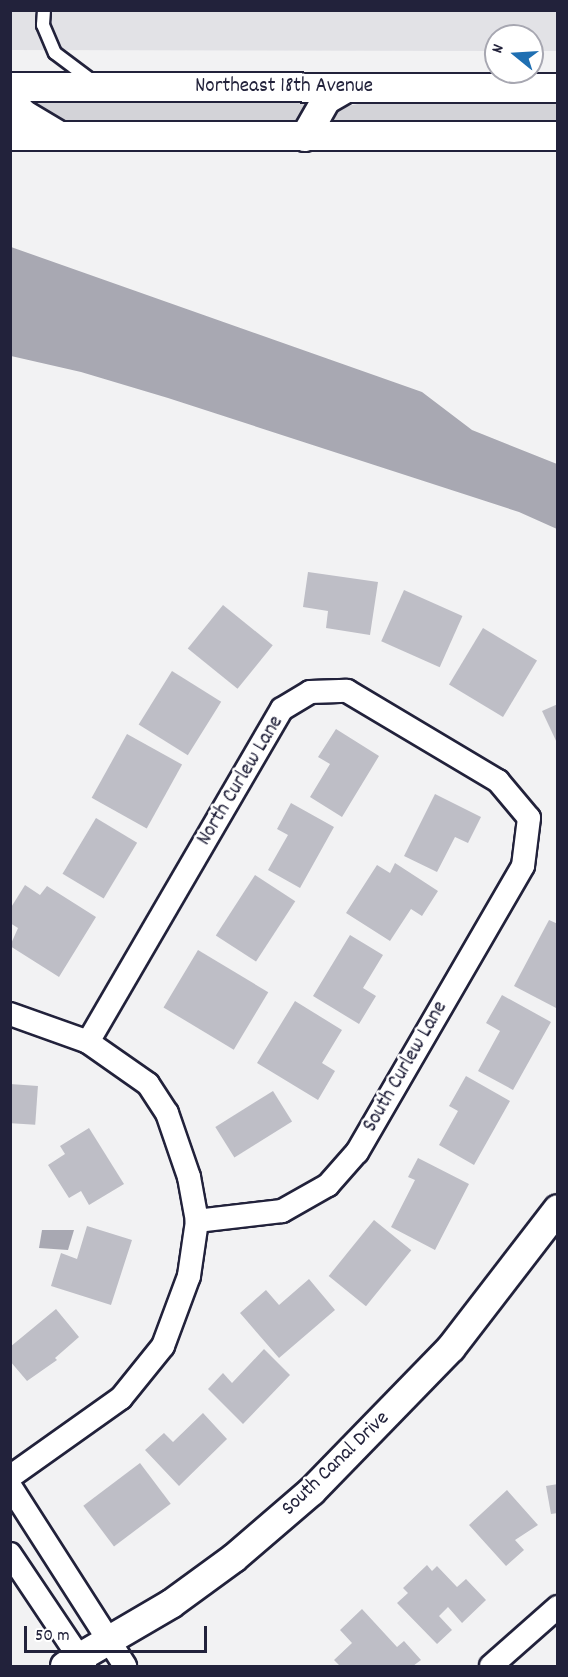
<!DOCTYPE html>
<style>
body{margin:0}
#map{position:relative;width:568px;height:1677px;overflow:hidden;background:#f2f2f3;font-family:Dekko,sans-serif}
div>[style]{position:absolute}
.built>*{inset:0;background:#e2e2e6}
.green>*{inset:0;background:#d3d3d8}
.water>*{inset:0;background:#a8a8b2}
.building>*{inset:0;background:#bebec6;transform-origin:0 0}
.roads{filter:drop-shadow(2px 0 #22223b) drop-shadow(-2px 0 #22223b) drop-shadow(0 2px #22223b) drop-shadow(0 -2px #22223b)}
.service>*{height:12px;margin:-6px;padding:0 6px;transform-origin:6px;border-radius:6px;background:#fff}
.minor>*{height:22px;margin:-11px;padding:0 11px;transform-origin:11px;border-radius:11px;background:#fff}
.tertiary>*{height:28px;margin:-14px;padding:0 14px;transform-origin:14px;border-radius:14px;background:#fff}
span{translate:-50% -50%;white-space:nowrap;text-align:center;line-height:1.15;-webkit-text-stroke:5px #fff;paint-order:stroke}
.street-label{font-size:21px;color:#22223b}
.frame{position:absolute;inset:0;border:12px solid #22223b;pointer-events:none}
.north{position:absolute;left:484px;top:24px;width:60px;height:60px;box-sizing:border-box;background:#fff;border:2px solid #a7a7b1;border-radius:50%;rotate:288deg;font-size:16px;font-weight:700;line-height:24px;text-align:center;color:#22223b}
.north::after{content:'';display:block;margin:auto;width:21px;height:27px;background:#1f6fb2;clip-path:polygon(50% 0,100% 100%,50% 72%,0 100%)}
.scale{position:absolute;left:24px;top:1626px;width:183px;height:27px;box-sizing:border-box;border:3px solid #22223b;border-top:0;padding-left:8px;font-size:18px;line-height:21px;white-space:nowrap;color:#22223b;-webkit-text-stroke:4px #fff;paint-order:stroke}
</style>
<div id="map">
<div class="built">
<div style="clip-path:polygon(11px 11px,557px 11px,557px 51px,532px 51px,532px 36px,496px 36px,496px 51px,11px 50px)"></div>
</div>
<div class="green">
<div style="clip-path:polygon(28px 101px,312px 101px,301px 122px,165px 122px,59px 120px)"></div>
<div style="clip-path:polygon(557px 101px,557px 123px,329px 121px,342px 107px,368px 102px)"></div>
</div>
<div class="water">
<div style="clip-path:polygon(11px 247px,422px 392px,472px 430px,557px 464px,557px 529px,519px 512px,168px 398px,81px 372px,11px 356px)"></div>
<div style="clip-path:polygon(42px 1230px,74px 1230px,68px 1250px,39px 1248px)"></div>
</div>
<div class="building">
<div style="clip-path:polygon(308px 572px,378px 582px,370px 635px,326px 628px,328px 611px,303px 607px)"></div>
<div style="left:404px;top:590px;width:64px;height:56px;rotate:24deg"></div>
<div style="left:223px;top:605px;width:64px;height:56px;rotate:39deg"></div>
<div style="left:483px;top:628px;width:63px;height:66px;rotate:31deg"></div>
<div style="left:172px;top:671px;width:58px;height:63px;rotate:32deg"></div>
<div style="clip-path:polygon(558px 704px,558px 745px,542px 711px)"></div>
<div style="clip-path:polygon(336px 729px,379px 756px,342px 817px,310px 797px,330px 764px,318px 757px)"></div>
<div style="left:127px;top:734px;width:63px;height:73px;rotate:29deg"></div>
<div style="clip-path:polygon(435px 794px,481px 817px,468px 843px,455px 837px,437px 872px,404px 856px)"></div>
<div style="clip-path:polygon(291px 803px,334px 827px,300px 888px,268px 870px,288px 835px,277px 829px)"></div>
<div style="left:96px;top:818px;width:48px;height:65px;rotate:31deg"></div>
<div style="clip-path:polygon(395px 863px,438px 891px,422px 916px,411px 909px,390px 941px,346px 913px,377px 865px,390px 873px)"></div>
<div style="left:255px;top:875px;width:48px;height:72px;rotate:33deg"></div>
<div style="clip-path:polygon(25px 885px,40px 895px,47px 886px,96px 917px,59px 977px,10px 946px,18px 928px,10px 923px,10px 909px)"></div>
<div style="clip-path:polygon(549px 920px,558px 924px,558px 1009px,514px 986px)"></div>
<div style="clip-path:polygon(350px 935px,383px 955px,363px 988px,376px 996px,359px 1024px,313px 996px)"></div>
<div style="left:198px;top:950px;width:82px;height:67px;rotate:31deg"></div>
<div style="clip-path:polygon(502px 995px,551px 1022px,513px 1090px,478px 1071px,500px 1031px,486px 1023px)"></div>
<div style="clip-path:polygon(295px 1001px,342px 1030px,322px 1063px,335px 1071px,318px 1100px,257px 1063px)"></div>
<div style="clip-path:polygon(466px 1076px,510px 1101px,474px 1165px,439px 1145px,458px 1111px,449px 1106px)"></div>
<div style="left:10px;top:1084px;width:28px;height:39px;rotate:4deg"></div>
<div style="left:273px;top:1091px;width:36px;height:68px;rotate:58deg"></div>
<div style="clip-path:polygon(89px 1128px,124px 1184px,89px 1205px,81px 1191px,69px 1198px,48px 1165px,65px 1154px,60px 1146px)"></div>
<div style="clip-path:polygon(418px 1158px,469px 1184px,435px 1250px,391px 1227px,415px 1180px,408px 1177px)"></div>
<div style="left:374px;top:1220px;width:48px;height:72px;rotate:39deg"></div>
<div style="clip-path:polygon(87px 1226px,132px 1240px,111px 1305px,51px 1286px,61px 1253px,77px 1259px)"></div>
<div style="clip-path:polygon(309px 1279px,335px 1310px,279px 1358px,240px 1313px,266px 1290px,279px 1305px)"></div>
<div style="clip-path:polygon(56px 1309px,79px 1337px,55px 1358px,57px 1360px,27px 1381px,10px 1361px,10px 1347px)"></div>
<div style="clip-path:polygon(264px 1349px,290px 1375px,243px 1424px,208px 1389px,223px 1373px,232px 1383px)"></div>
<div style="clip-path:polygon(203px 1413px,227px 1439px,179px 1486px,145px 1450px,164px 1433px,173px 1442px)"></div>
<div style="left:140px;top:1463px;width:51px;height:71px;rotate:53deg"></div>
<div style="clip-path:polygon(558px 1484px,558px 1513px,551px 1514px,546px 1486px)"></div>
<div style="clip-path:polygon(507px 1490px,538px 1525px,515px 1540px,524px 1550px,506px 1566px,469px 1525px)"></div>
<div style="clip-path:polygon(427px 1565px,432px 1571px,437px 1566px,457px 1587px,466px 1579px,486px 1600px,462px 1623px,448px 1607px,439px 1616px,452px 1630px,437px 1644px,397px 1603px,408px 1593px,403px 1588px)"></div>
<div style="clip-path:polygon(362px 1609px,397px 1647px,404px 1641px,421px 1660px,413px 1666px,340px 1666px,334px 1660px,352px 1643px,340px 1630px)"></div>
</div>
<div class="roads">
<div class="service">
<div style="left:44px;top:10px;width:15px;rotate:94deg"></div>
<div style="left:43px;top:25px;width:30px;rotate:67deg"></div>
<div style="left:55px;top:53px;width:45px;rotate:36.9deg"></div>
</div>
<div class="minor">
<div style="left:10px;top:1014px;width:83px;rotate:19.7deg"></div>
<div style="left:88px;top:1042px;width:73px;rotate:35deg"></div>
<div style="left:148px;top:1084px;width:35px;rotate:57deg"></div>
<div style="left:167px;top:1113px;width:68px;rotate:71deg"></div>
<div style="left:189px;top:1177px;width:45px;rotate:79.7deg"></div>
<div style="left:197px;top:1221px;width:56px;rotate:98.3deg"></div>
<div style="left:189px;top:1276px;width:75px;rotate:110.4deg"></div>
<div style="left:163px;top:1346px;width:67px;rotate:128.9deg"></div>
<div style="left:121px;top:1398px;width:136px;rotate:144.6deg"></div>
<div style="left:88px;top:1042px;width:385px;rotate:-59.8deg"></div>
<div style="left:282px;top:709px;width:33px;rotate:-31deg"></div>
<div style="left:310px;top:692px;width:37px;rotate:-2deg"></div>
<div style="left:347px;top:691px;width:176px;rotate:30.8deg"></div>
<div style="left:498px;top:781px;width:48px;rotate:50deg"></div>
<div style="left:529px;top:818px;width:48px;rotate:97.1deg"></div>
<div style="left:523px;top:866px;width:331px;rotate:120.1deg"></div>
<div style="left:357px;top:1152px;width:44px;rotate:131.3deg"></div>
<div style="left:328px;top:1185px;width:53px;rotate:150.5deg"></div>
<div style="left:282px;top:1211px;width:86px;rotate:173.3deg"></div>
<div style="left:10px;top:1486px;width:214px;rotate:57.4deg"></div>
<div style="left:10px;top:1554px;width:135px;rotate:56.2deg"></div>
<div style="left:491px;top:1666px;width:89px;rotate:-41.4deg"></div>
</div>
<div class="tertiary">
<div style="left:10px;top:87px;width:548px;rotate:0.1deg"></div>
<div style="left:10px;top:99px;width:20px;rotate:49deg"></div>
<div style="left:23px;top:114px;width:41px;rotate:31deg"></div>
<div style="left:10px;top:136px;width:548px"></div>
<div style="left:305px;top:137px;width:43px;rotate:-60.4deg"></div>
<div style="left:326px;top:100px;width:24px;rotate:-30deg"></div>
<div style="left:65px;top:1666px;width:123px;rotate:-30.3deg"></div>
<div style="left:171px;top:1604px;width:78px;rotate:-36.1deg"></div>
<div style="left:234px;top:1558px;width:103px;rotate:-40.7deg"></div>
<div style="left:312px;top:1491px;width:199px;rotate:-45.8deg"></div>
<div style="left:451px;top:1348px;width:175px;rotate:-52.4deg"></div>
</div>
</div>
<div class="street-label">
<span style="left:284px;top:87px">Northeast 18th Avenue</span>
<span style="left:241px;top:781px;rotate:-59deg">North Curlew Lane</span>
<span style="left:406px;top:1067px;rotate:-60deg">South Curlew Lane</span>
<span style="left:336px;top:1464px;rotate:-44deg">South Canal Drive</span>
</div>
<div class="frame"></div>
<div class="north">N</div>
<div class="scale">50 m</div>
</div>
